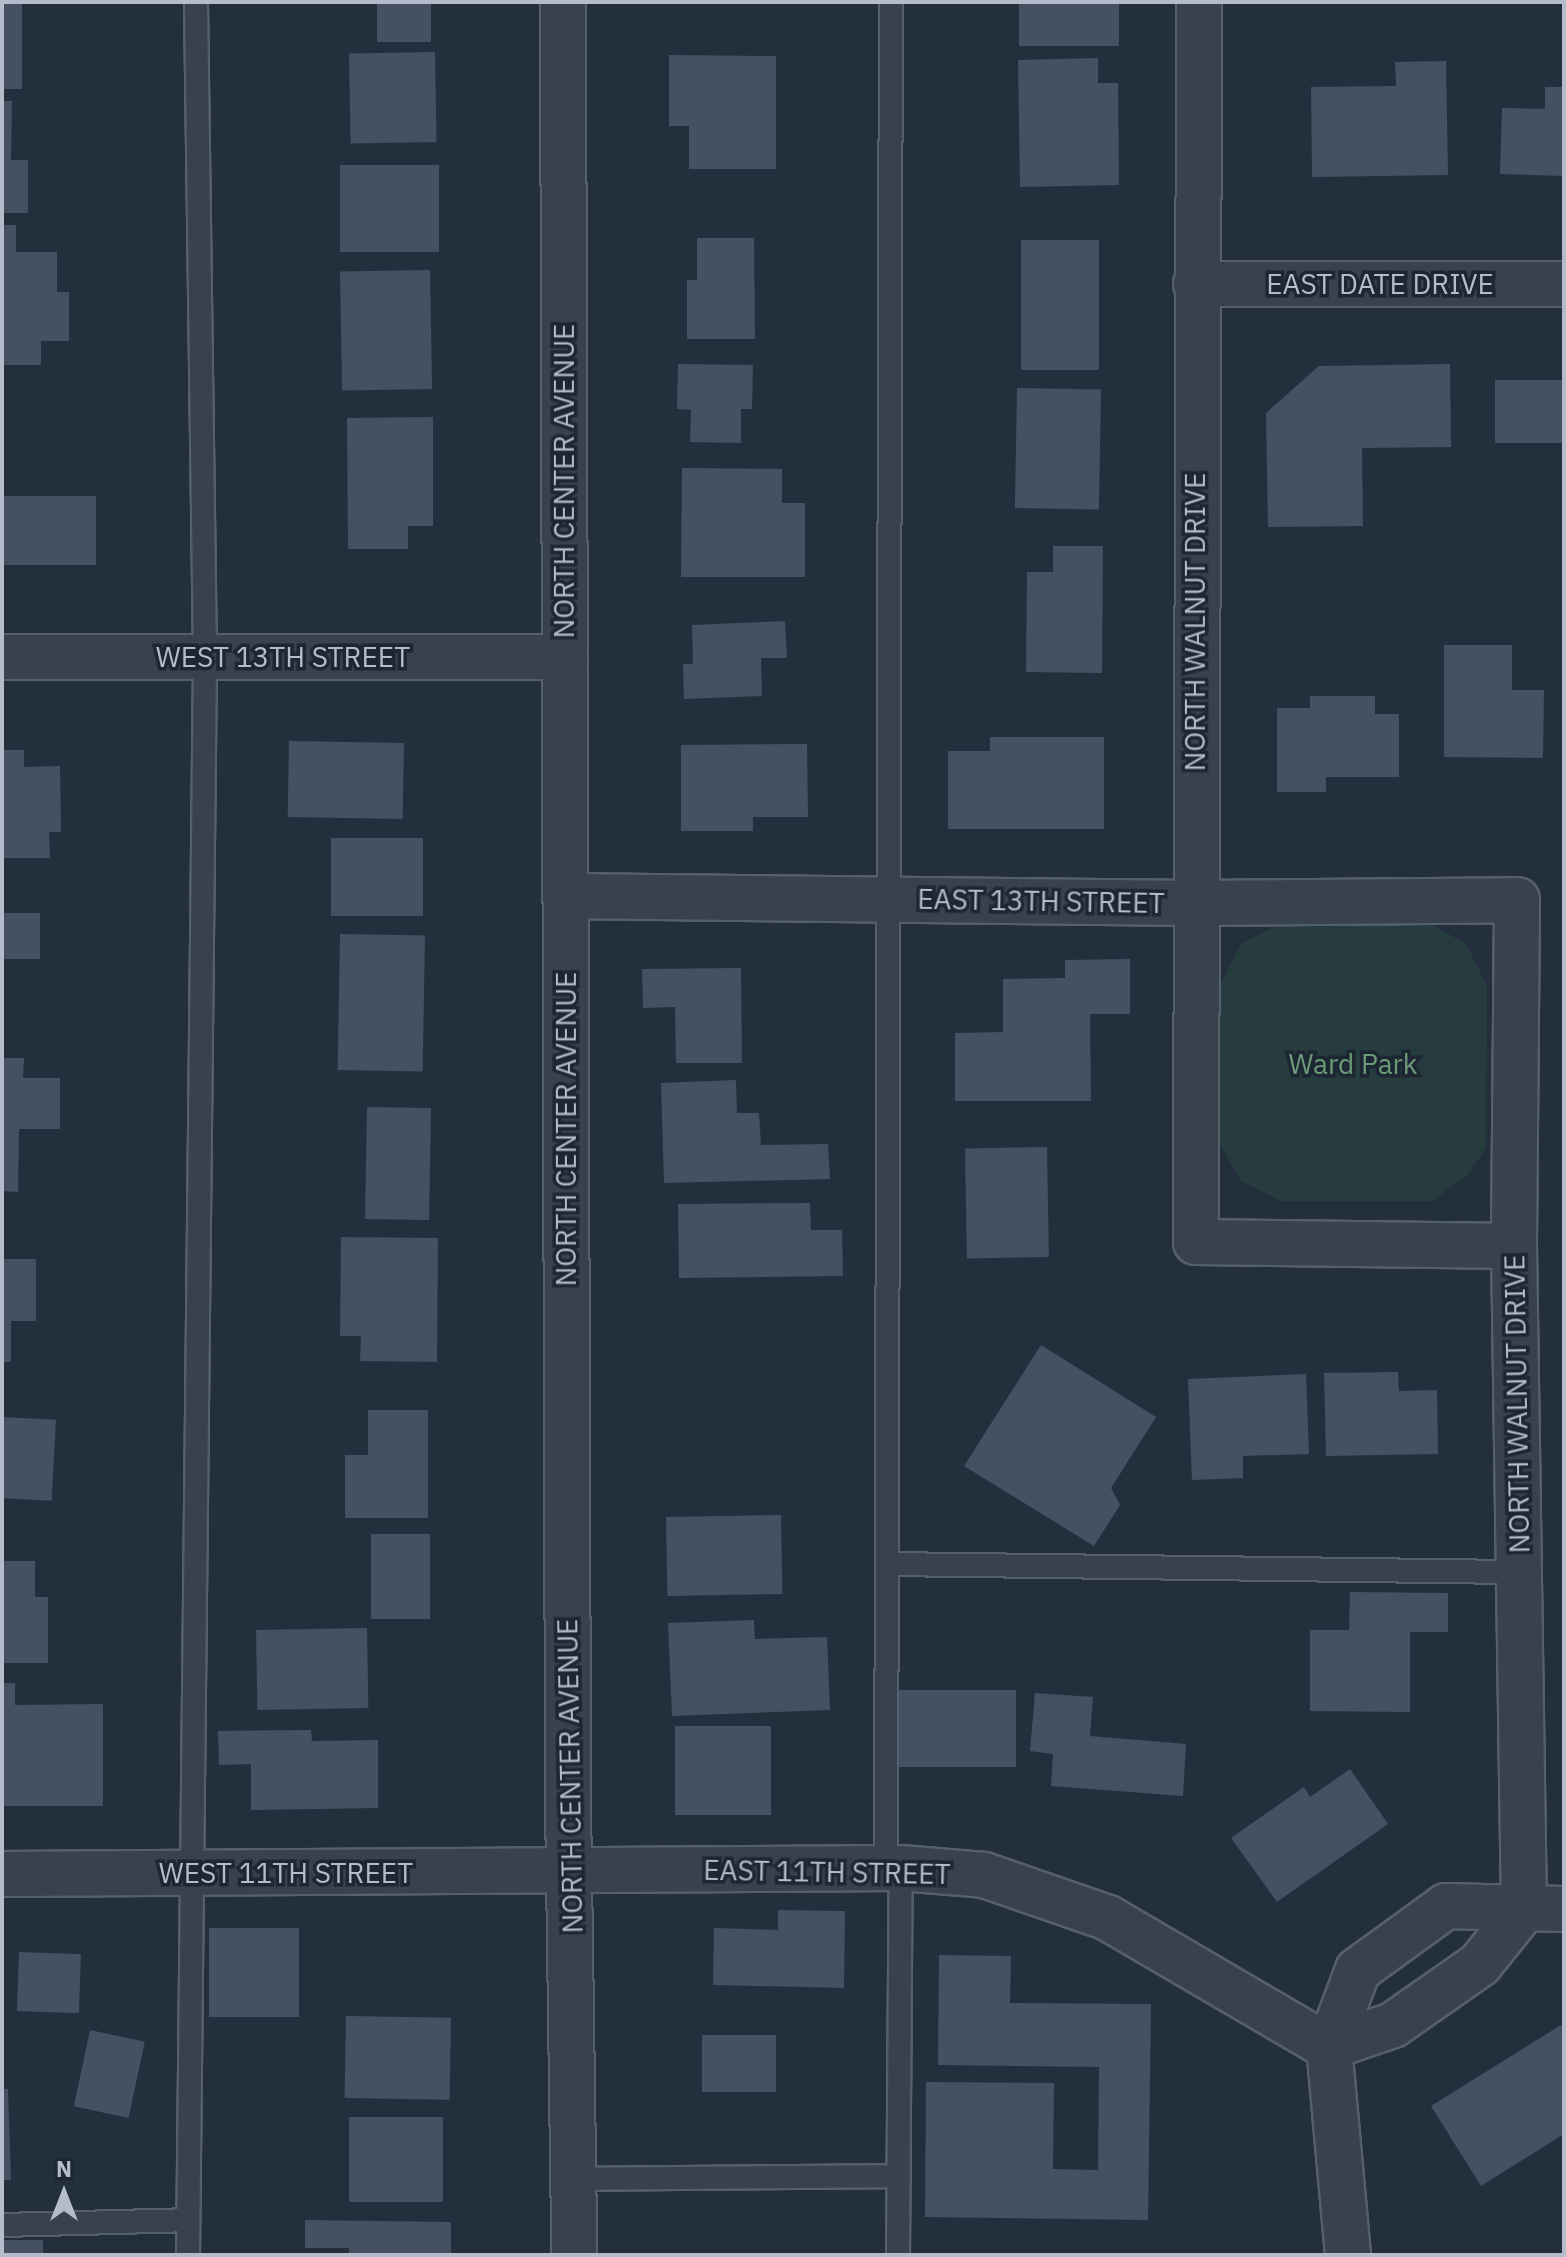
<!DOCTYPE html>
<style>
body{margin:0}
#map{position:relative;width:1566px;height:2257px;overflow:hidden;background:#242f3e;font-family:"IBM Plex Sans",sans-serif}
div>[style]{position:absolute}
.green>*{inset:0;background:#263c3f}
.building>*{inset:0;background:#455162;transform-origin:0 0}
.roads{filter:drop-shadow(2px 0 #565f6c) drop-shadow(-2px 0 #565f6c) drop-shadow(0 2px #565f6c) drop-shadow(0 -2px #565f6c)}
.service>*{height:22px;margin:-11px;padding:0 11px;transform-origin:11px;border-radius:11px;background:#38414e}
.minor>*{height:44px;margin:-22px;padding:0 22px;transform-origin:22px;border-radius:22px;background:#38414e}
span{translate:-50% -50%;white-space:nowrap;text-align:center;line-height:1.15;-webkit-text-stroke:7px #1d2633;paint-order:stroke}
.street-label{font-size:28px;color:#b4bcc9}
.park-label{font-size:28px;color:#6b9a76}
.frame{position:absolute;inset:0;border:4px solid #b4bcc9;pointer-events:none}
.north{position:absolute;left:24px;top:2153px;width:80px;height:80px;-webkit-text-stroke:6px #1d2633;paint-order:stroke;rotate:0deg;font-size:22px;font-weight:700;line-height:32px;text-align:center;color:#b4bcc9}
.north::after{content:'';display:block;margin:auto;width:28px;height:36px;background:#b4bcc9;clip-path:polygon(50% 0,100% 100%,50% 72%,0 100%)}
</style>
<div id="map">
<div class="green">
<div style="clip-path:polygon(1421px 918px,1466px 944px,1487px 986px,1486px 1148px,1466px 1177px,1431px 1201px,1281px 1201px,1241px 1181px,1218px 1141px,1220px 985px,1241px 944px,1290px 919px)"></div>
</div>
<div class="building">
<div style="left:2px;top:2px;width:20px;height:87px"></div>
<div style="left:377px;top:2px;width:54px;height:40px"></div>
<div style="left:1019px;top:2px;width:100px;height:44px"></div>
<div style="left:435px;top:52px;width:90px;height:86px;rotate:89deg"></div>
<div style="clip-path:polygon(669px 55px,776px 56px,776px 169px,689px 169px,689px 126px,669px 126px)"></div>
<div style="clip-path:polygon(1098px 58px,1098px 83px,1118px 83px,1119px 185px,1020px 187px,1018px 60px)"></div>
<div style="clip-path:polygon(1446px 61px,1448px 175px,1312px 177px,1311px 87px,1396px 86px,1395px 62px)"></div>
<div style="clip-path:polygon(1545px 87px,1564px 87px,1564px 176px,1500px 174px,1502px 108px,1545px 109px)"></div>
<div style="clip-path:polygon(2px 101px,12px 101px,11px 160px,28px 160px,28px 213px,2px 213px)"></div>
<div style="left:340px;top:165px;width:99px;height:87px"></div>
<div style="clip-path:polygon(2px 225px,16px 225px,16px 252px,57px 252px,57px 292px,69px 292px,69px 341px,41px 341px,41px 365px,2px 365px)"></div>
<div style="clip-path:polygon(697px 238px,754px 238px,755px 339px,687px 339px,687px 280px,697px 280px)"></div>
<div style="left:1099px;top:240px;width:130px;height:78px;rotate:90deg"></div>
<div style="left:430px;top:270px;width:119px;height:90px;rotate:89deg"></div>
<div style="clip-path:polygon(678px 364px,753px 365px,752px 409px,741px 409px,741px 443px,690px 442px,691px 410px,677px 409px)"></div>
<div style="clip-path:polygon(1450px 364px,1451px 447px,1362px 448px,1363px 526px,1268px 527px,1266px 413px,1319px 366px)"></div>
<div style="left:1564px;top:380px;width:63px;height:69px;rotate:90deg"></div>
<div style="left:1017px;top:388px;width:84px;height:120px;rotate:1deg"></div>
<div style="clip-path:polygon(433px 417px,433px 526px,408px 526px,408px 549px,348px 549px,347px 418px)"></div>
<div style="clip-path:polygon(682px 468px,782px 469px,782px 503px,805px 503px,805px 577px,681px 577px)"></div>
<div style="left:2px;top:496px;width:94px;height:69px"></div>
<div style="clip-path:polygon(1053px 546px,1103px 546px,1102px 673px,1026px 672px,1027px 572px,1053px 572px)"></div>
<div style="clip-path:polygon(785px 621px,787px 658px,761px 658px,762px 696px,684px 699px,683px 664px,693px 664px,692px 625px)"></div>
<div style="clip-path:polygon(1444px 645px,1512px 645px,1512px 690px,1544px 690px,1543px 758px,1444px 757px)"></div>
<div style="clip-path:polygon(1310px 696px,1375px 696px,1375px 714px,1399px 714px,1399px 777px,1326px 777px,1326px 792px,1277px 792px,1277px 708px,1310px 708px)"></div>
<div style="clip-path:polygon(990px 737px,1104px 737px,1104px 829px,948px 829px,948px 751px,990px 751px)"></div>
<div style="left:289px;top:741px;width:115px;height:76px;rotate:1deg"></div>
<div style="clip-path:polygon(807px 744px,808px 817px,753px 817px,753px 831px,681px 831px,681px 745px)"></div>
<div style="clip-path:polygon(2px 750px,24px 750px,24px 767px,60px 766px,61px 832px,49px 832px,50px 858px,2px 858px)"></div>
<div style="left:331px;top:838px;width:92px;height:78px"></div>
<div style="left:2px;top:913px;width:38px;height:46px"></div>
<div style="left:340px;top:934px;width:85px;height:136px;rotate:1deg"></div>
<div style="clip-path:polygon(1130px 959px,1130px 1014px,1090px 1014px,1091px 1101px,955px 1101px,955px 1033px,1003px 1032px,1003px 979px,1065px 978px,1065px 960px)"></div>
<div style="clip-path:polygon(741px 968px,742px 1063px,676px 1063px,675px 1007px,643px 1008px,642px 969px)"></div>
<div style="clip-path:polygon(2px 1058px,24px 1058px,23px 1078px,60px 1078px,60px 1129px,19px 1129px,18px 1192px,2px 1191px)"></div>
<div style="clip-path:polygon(736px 1080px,737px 1113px,759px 1113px,761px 1145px,828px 1144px,830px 1179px,664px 1183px,661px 1083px)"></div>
<div style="left:367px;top:1107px;width:64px;height:112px;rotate:1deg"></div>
<div style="left:1047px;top:1147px;width:110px;height:82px;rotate:89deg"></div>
<div style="clip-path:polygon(810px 1203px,811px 1230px,842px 1230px,843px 1276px,679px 1278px,678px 1204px)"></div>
<div style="clip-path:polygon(341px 1237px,438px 1238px,437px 1362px,360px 1361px,361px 1336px,340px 1336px)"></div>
<div style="clip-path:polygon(2px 1259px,36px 1259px,36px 1321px,11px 1321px,11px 1362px,2px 1362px)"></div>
<div style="clip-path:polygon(1041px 1345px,1156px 1417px,1111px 1488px,1120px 1505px,1094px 1546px,964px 1466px)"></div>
<div style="clip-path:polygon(1398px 1372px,1399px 1391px,1437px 1390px,1438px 1454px,1326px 1456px,1324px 1373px)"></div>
<div style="clip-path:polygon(1306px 1374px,1309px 1454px,1243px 1456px,1243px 1478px,1192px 1480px,1188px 1379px)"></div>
<div style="clip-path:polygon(368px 1410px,428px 1410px,428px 1518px,345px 1518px,345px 1455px,368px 1455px)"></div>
<div style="left:2px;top:1417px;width:54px;height:81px;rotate:3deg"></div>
<div style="left:781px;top:1515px;width:79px;height:115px;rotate:89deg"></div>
<div style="left:371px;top:1534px;width:59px;height:85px"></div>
<div style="clip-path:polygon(2px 1561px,35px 1561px,35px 1597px,48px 1597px,48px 1663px,2px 1663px)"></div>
<div style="clip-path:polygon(1350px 1592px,1448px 1593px,1448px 1632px,1410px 1632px,1410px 1712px,1310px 1711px,1310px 1630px,1349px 1630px)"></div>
<div style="clip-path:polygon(754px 1620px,755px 1639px,827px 1637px,830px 1710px,672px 1716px,668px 1623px)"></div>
<div style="left:367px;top:1628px;width:80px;height:111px;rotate:89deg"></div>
<div style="clip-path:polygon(2px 1683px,15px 1683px,15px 1705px,103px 1704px,103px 1806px,2px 1806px)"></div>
<div style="left:898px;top:1690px;width:118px;height:77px"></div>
<div style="clip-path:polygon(1035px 1693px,1093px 1697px,1090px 1736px,1186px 1744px,1183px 1796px,1051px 1786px,1053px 1754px,1030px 1751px)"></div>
<div style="left:675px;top:1726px;width:96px;height:89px"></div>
<div style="clip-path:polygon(311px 1730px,312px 1741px,378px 1740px,378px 1808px,251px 1810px,251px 1764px,219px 1765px,218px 1731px)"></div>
<div style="clip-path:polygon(1350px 1769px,1388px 1824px,1277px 1902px,1231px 1838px,1304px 1787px,1310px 1797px)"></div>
<div style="clip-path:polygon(778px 1910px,845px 1911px,844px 1988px,713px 1985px,714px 1928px,778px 1930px)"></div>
<div style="left:209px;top:1928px;width:90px;height:89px"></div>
<div style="left:19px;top:1952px;width:62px;height:59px;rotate:2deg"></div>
<div style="clip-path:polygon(939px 1955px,1011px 1956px,1010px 2003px,1151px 2004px,1148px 2220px,925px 2217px,926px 2082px,1054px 2083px,1053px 2169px,1098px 2170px,1099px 2067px,938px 2065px)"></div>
<div style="left:346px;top:2016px;width:105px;height:82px;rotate:1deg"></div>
<div style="clip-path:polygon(1561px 2025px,1564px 2030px,1564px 2134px,1481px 2186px,1431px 2106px)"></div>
<div style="left:90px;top:2030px;width:56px;height:78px;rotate:12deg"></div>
<div style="left:702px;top:2035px;width:74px;height:57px"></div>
<div style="clip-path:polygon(2px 2089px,8px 2089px,11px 2180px,2px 2180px)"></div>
<div style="left:443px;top:2117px;width:85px;height:94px;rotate:90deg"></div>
<div style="clip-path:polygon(305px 2220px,451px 2222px,451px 2255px,349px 2255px,349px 2248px,305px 2248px)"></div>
<div style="left:2px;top:2240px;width:41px;height:15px"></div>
</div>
<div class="roads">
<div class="service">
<div style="left:887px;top:1564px;width:632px;rotate:0.73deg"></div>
<div style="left:886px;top:1868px;width:1866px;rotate:-89.85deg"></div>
<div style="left:573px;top:2179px;width:326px;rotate:-0.5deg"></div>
<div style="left:2px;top:2225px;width:186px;rotate:-1.5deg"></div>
<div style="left:188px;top:2255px;width:1598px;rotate:-89.39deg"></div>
<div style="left:205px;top:657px;width:655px;rotate:-90.79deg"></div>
<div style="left:898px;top:2255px;width:387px;rotate:-89.6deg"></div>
</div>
<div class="minor">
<div style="left:563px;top:2px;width:1799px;rotate:89.84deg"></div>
<div style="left:568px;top:1801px;width:454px;rotate:89.2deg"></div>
<div style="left:1199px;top:2px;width:1240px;rotate:90.14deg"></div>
<div style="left:1196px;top:1242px;width:318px;rotate:0.7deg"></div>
<div style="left:1196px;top:284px;width:368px"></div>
<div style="left:2px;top:657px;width:562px"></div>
<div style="left:565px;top:896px;width:630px;rotate:0.64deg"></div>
<div style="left:1195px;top:903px;width:322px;rotate:-0.5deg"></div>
<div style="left:1517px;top:900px;width:346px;rotate:90.5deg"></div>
<div style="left:1514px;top:1246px;width:663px;rotate:89.14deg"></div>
<div style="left:2px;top:1874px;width:899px;rotate:-0.38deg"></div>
<div style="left:901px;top:1868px;width:83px;rotate:4.8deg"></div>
<div style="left:984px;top:1875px;width:131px;rotate:19.1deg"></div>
<div style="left:1108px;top:1918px;width:256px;rotate:30.3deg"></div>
<div style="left:1329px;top:2047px;width:68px;rotate:-19deg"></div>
<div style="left:1393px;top:2025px;width:106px;rotate:-35deg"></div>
<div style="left:1480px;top:1964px;width:70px;rotate:-51.3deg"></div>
<div style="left:1348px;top:2255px;width:209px;rotate:-95.2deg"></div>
<div style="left:1329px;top:2047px;width:82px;rotate:-69.4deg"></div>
<div style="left:1358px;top:1970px;width:109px;rotate:-36deg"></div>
<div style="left:1446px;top:1906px;width:118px;rotate:1.5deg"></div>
</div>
</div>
<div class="street-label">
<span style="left:1380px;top:284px">EAST DATE DRIVE</span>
<span style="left:564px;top:481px;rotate:-90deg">NORTH CENTER AVENUE</span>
<span style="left:1195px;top:622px;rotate:-90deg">NORTH WALNUT DRIVE</span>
<span style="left:283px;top:657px">WEST 13TH STREET</span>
<span style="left:1041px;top:901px;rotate:1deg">EAST 13TH STREET</span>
<span style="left:566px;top:1129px;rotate:-90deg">NORTH CENTER AVENUE</span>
<span style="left:1517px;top:1404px;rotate:-91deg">NORTH WALNUT DRIVE</span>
<span style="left:570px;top:1776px;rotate:-91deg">NORTH CENTER AVENUE</span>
<span style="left:827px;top:1872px;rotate:1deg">EAST 11TH STREET</span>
<span style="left:286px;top:1873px">WEST 11TH STREET</span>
</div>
<div class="park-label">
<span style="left:1353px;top:1064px">Ward Park</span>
</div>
<div class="frame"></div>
<div class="north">N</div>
</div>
